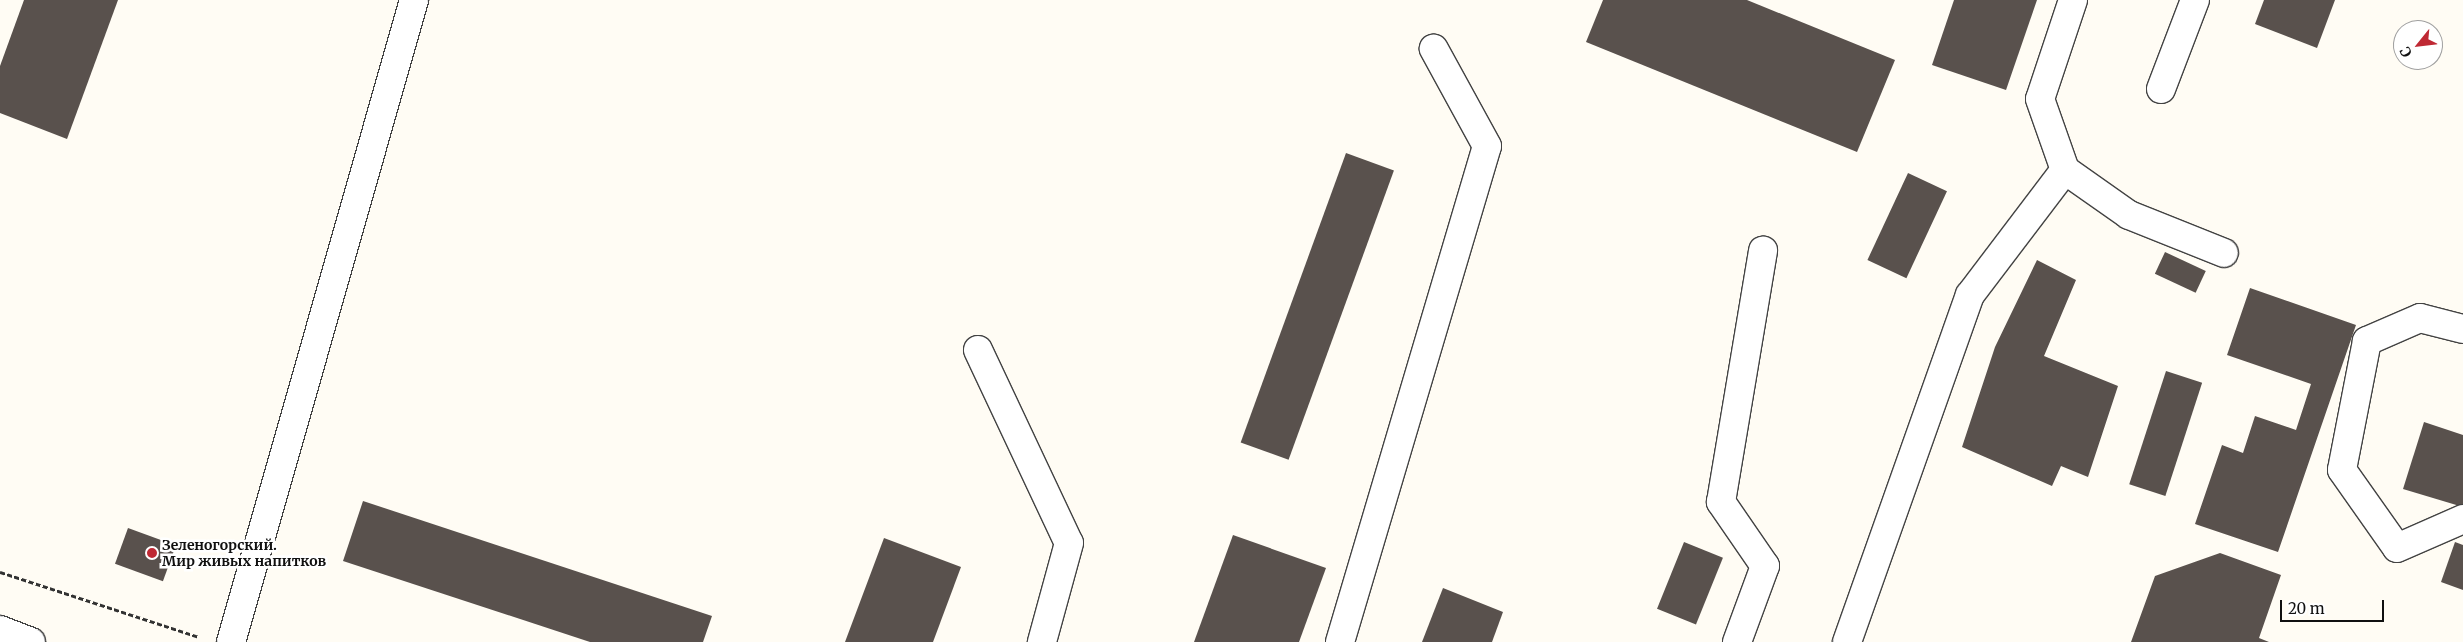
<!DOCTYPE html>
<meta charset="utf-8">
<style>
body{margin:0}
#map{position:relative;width:2463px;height:642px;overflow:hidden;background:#fffcf4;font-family:Merriweather,serif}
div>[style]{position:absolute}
.building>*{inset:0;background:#59514d;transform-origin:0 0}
.path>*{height:3px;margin-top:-1.5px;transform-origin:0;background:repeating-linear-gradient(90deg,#323232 0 5px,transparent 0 7.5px)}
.roads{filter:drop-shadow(1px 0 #434343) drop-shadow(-1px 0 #434343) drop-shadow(0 1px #434343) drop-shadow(0 -1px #434343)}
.minor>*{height:28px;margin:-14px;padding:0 14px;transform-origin:14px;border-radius:14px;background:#fff}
.dots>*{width:14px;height:14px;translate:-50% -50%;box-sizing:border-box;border:2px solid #fff;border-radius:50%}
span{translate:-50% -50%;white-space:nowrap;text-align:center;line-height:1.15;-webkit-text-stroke:5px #fff;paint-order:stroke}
.poi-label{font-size:14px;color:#101010;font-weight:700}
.left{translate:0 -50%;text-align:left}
.north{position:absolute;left:2393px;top:20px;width:50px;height:50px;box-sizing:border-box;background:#fff;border:1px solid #9f9f9f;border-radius:50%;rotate:241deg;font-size:14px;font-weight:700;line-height:20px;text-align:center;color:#101010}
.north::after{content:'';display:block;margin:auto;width:18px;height:22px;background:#bf2934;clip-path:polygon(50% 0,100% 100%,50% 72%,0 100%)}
.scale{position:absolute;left:2280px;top:600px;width:104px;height:22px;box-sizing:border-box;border:2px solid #101010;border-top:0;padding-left:6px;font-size:15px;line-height:18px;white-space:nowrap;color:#101010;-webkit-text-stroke:4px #fff;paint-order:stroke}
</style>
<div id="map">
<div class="building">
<div style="clip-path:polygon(24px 0,118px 0,67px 139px,0 113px,0 66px)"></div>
<div style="clip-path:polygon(1603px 0,1747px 0,1895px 60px,1857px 152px,1586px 42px)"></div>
<div style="clip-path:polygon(1954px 0,2037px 0,2006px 90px,1932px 65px)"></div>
<div style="clip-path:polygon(2264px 0,2335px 0,2317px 48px,2255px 24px)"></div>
<div style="left:1346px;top:153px;width:51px;height:308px;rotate:20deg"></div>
<div style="left:1908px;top:173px;width:43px;height:96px;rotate:25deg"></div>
<div style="left:2165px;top:252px;width:45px;height:24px;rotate:25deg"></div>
<div style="clip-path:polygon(2037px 260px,2076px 280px,2044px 356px,2118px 386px,2088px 477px,2061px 466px,2052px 486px,1962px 447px,1995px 347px)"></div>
<div style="clip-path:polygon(2250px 288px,2356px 325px,2278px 552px,2195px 524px,2222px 445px,2243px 453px,2255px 416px,2296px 430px,2311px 384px,2227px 355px)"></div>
<div style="left:2166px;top:371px;width:38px;height:119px;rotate:18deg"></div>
<div style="clip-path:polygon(2424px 422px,2463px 435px,2463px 507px,2403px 489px)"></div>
<div style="clip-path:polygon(363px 501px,712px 616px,703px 642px,590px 642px,343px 561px)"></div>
<div style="left:128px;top:528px;width:51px;height:38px;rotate:20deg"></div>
<div style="clip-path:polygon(1233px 535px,1326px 568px,1299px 642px,1194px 642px)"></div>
<div style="clip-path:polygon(884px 538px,961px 567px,933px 642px,845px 642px)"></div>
<div style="left:1684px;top:542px;width:42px;height:72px;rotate:22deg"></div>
<div style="clip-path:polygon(2455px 542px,2463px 545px,2463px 590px,2441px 582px)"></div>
<div style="clip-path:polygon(2220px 553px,2281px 575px,2259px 638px,2269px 642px,2131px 642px,2155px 576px)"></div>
<div style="clip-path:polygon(1443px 588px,1503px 612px,1492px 642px,1422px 642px)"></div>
</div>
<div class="path">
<div style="left:0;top:572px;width:209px;rotate:18.1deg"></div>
</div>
<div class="roads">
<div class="minor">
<div style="left:2073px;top:0;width:104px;rotate:108.4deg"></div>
<div style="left:2040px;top:99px;width:75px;rotate:70.6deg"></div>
<div style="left:2065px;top:170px;width:78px;rotate:35.1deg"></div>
<div style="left:2129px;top:215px;width:102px;rotate:21.8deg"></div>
<div style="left:2161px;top:89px;width:95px;rotate:-69.1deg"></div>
<div style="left:2463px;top:329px;width:44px;rotate:-165.7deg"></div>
<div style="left:2420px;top:318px;width:58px;rotate:156.5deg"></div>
<div style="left:2367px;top:341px;width:131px;rotate:101deg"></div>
<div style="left:2342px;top:470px;width:95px;rotate:54.8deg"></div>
<div style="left:2397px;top:548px;width:72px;rotate:-23.7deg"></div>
<div style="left:978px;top:350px;width:213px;rotate:64.8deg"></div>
<div style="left:1069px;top:543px;width:103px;rotate:105.3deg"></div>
<div style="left:0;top:630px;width:33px;rotate:21deg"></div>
<div style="left:231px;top:642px;width:668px;rotate:-74.09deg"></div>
<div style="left:1340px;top:642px;width:517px;rotate:-73.49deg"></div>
<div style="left:1487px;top:146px;width:111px;rotate:-118.7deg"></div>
<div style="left:1737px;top:642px;width:81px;rotate:-69.8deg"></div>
<div style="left:1765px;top:566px;width:78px;rotate:-124.5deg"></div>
<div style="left:1721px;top:502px;width:255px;rotate:-80.5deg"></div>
<div style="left:1847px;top:642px;width:368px;rotate:-70.5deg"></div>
<div style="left:1970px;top:295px;width:157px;rotate:-52.8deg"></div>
</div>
</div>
<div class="dots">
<div style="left:152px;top:553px;background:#bf2934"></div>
</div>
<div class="poi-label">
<span class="left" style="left:162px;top:553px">Зеленогорский.<br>Мир живых напитков</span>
</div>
<div class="north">С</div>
<div class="scale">20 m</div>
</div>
